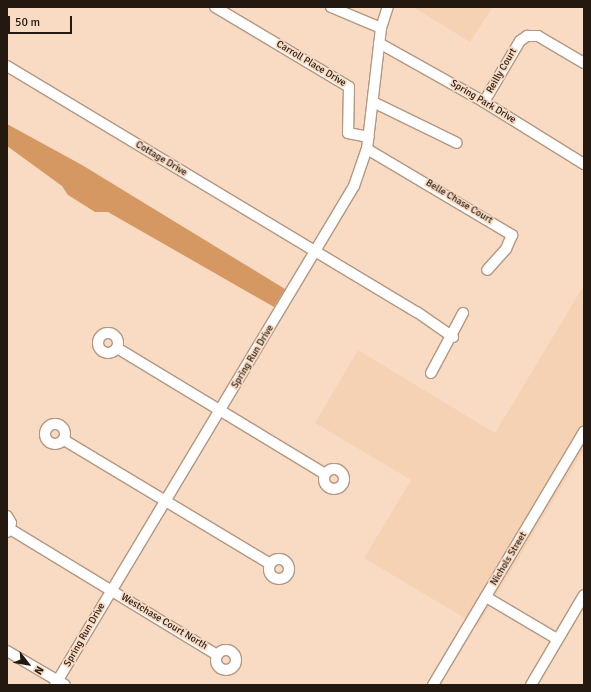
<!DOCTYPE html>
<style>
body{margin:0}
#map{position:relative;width:591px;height:692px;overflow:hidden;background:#f9dbc4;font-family:Signika,sans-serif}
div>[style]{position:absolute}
.built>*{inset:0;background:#f6d2b5}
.forest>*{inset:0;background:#d59863}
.roads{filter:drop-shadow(1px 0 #b39781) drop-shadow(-1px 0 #b39781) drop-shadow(0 1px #b39781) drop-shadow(0 -1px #b39781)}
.minor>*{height:10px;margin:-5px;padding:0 5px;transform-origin:5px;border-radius:5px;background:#fff}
.minor>.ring{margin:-5px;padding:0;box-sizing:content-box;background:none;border:10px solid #fff;border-radius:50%}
span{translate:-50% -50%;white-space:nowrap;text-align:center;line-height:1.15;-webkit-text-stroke:3.5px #f9dbc4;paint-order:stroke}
.street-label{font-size:10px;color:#231910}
.frame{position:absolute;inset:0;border:8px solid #231910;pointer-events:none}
.north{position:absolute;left:8px;top:644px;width:40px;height:40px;-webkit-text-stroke:3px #f9dbc4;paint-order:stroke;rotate:121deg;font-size:11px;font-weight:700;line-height:16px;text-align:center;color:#231910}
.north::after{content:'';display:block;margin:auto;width:14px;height:18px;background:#231910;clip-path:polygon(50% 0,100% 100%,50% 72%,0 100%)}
.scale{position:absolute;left:8px;top:16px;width:64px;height:18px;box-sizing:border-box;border:2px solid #231910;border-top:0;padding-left:5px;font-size:12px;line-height:14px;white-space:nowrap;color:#231910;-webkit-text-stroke:3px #f9dbc4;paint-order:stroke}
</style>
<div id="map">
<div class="built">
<div style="clip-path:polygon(413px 7px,493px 7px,470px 42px)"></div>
<div style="clip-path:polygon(584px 285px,584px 450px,478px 626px,364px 558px,411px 480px,315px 423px,358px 350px,495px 433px)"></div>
</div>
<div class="forest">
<div style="clip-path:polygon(7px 124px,82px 165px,285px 289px,274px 307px,108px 212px,95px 212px,68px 195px,62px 186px,7px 146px)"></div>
</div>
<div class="roads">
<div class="minor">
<div style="left:215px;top:7px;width:156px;rotate:30.8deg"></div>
<div style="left:349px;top:87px;width:46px;rotate:91.2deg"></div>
<div style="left:348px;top:133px;width:21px;rotate:11deg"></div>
<div style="left:331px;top:7px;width:54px;rotate:22.8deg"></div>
<div style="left:379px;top:43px;width:120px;rotate:29.3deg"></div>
<div style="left:484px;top:102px;width:118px;rotate:31.8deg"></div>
<div style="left:7px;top:66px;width:478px;rotate:31deg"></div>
<div style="left:417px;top:312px;width:44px;rotate:34.8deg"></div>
<div style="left:373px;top:102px;width:93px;rotate:26deg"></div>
<div style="left:484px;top:102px;width:71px;rotate:-59.5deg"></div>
<div style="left:520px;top:41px;width:9px;rotate:-36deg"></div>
<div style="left:527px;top:36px;width:11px"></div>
<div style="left:538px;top:36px;width:53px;rotate:30.4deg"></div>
<div style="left:367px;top:149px;width:169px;rotate:30.7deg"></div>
<div style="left:512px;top:235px;width:15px;rotate:113deg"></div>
<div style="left:506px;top:249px;width:28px;rotate:132deg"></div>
<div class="ring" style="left:98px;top:333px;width:10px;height:10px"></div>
<div style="left:117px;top:348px;width:243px;rotate:31.2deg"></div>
<div style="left:431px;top:373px;width:68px;rotate:-61.9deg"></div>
<div class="ring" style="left:45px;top:424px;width:10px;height:10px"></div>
<div style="left:64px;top:440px;width:240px;rotate:31deg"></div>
<div class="ring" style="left:324px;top:469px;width:10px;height:10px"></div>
<div style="left:7px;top:516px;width:8px;rotate:60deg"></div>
<div style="left:11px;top:523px;width:10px;rotate:114deg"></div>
<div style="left:10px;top:529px;width:242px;rotate:31.3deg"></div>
<div class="ring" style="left:269px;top:559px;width:10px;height:10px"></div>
<div style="left:486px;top:597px;width:82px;rotate:30.6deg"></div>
<div class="ring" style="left:216px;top:650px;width:10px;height:10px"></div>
<div style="left:7px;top:651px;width:67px;rotate:30.4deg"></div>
<div style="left:55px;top:685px;width:582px;rotate:-59.07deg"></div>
<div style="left:354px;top:186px;width:39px;rotate:-71deg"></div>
<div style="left:367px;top:149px;width:122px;rotate:-83.4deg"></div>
<div style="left:381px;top:28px;width:22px;rotate:-72deg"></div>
<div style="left:433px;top:685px;width:295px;rotate:-59.2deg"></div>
<div style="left:531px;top:685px;width:104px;rotate:-59.5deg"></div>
</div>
</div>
<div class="street-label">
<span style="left:311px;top:64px;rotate:31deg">Carroll Place Drive</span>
<span style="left:502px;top:71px;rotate:-60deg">Reilly Court</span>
<span style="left:483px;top:102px;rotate:31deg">Spring Park Drive</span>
<span style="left:161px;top:159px;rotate:31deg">Cottage Drive</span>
<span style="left:459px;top:202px;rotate:31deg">Belle Chase Court</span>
<span style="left:253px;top:357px;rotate:-59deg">Spring Run Drive</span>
<span style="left:509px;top:559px;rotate:-59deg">Nichols Street</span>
<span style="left:164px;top:622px;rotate:31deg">Westchase Court North</span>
<span style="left:85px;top:635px;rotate:-60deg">Spring Run Drive</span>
</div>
<div class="frame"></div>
<div class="north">N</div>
<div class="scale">50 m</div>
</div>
